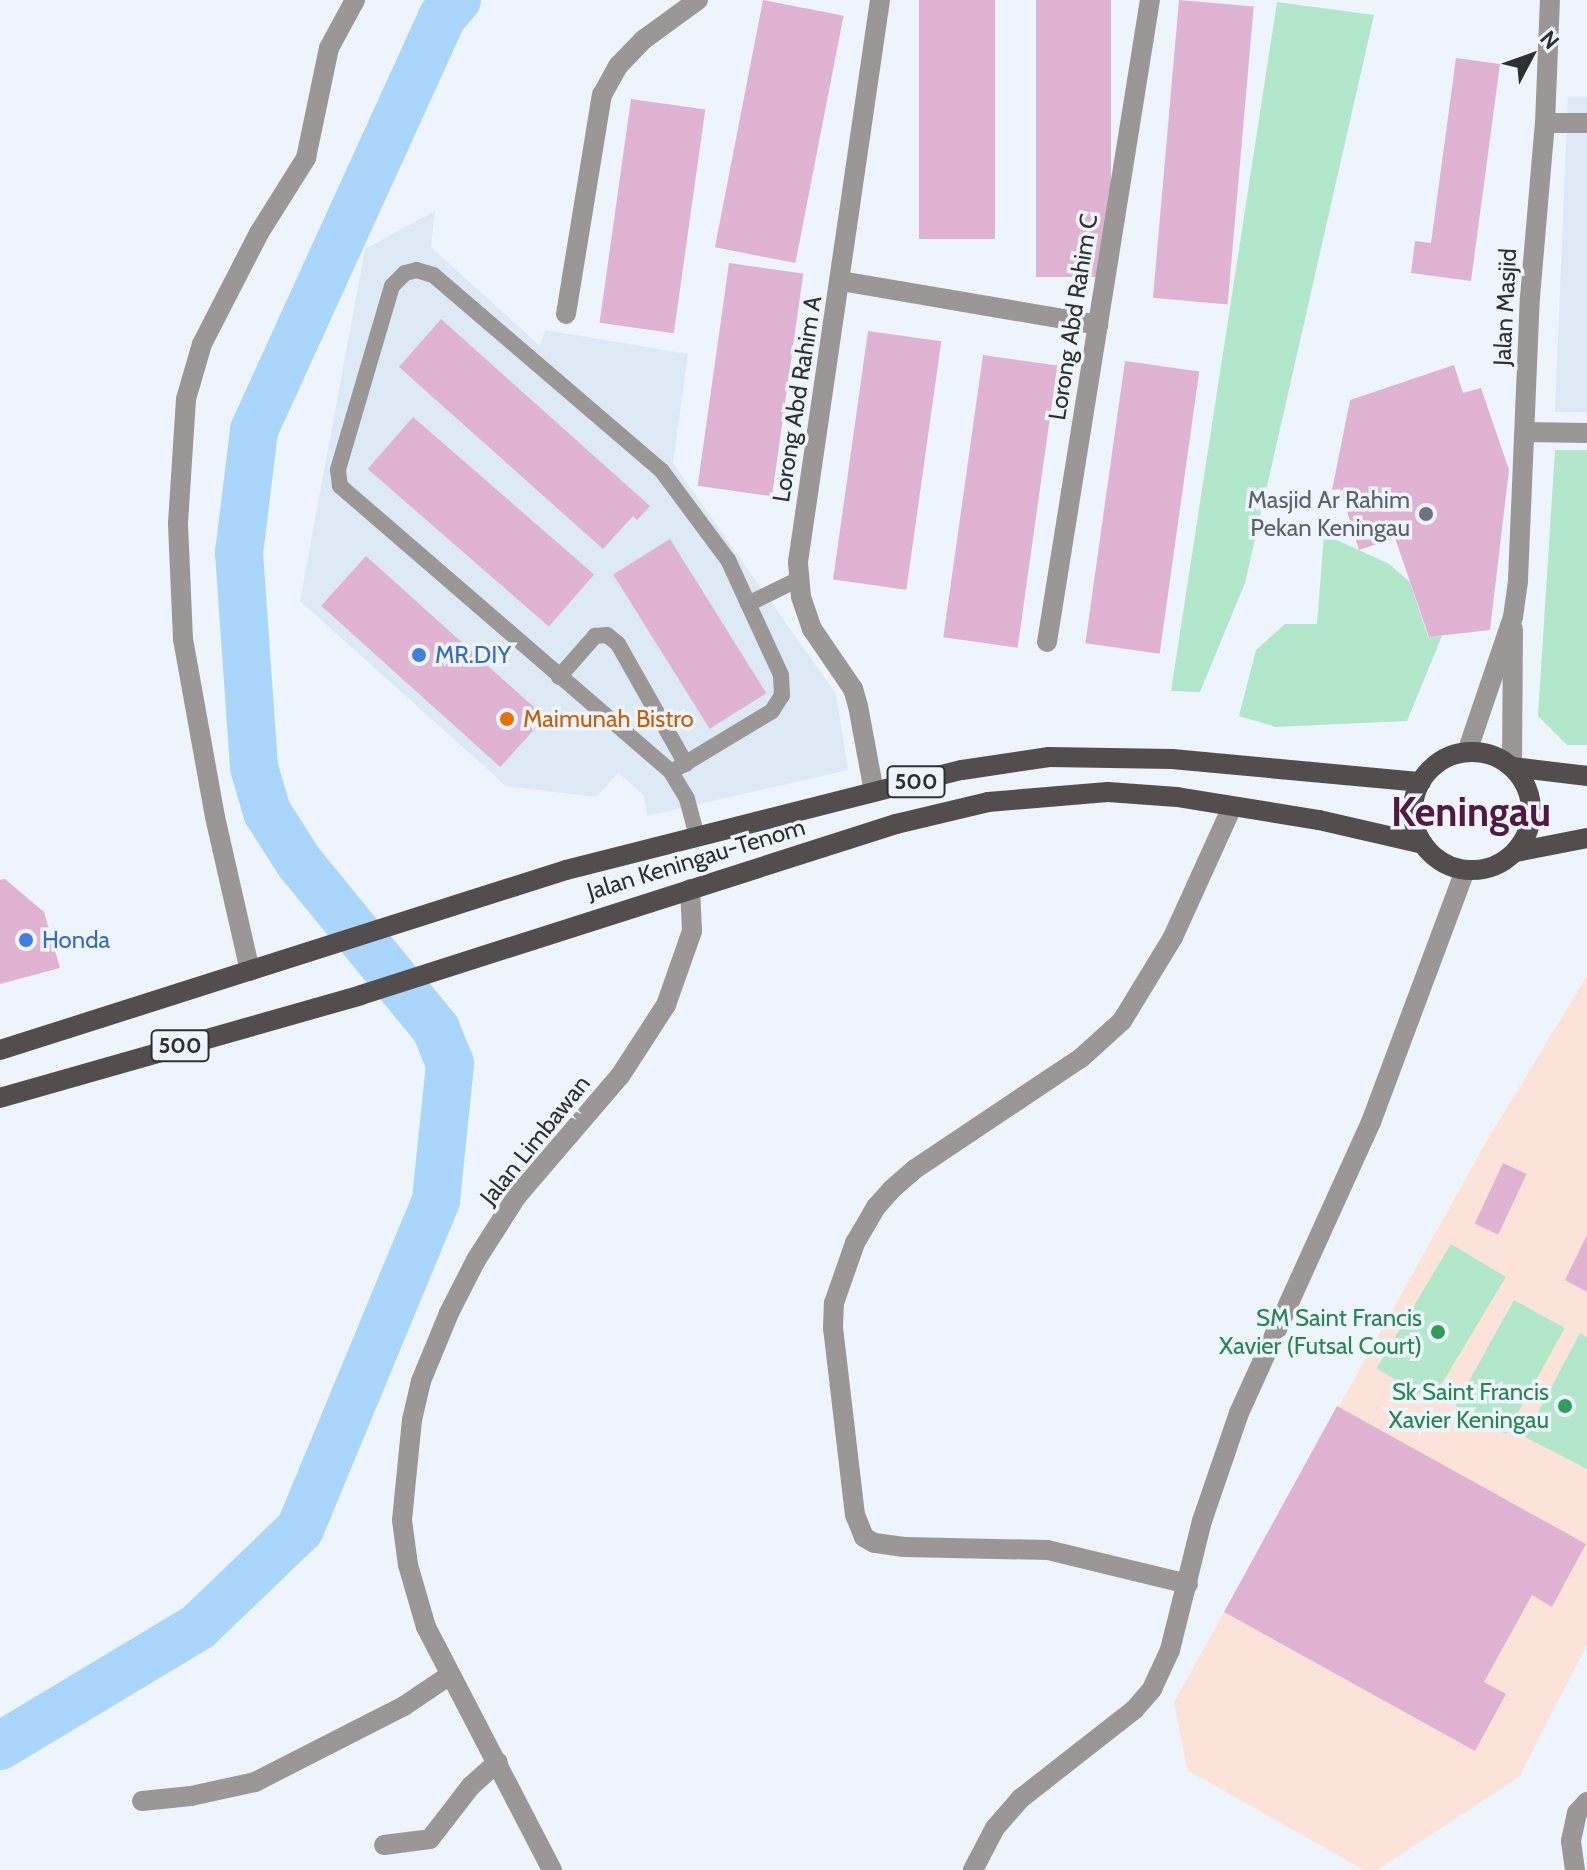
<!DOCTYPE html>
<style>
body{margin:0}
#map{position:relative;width:1587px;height:1870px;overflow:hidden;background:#eef4fb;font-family:Cabin,sans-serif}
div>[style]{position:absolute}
.built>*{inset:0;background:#dee9f6}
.education>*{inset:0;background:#fce3da}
.green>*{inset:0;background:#b3e7cc;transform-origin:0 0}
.river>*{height:48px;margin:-24px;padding:0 24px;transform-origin:24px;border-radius:24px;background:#abd6fb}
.building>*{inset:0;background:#e1b3d3;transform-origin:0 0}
.service>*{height:16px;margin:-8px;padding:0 8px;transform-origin:8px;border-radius:8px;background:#9b9797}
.minor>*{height:20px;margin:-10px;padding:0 10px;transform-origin:10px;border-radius:10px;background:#9b9797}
.tertiary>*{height:20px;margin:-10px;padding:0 10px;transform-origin:10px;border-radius:10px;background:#9b9797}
.primary>*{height:20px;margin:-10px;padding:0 10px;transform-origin:10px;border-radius:10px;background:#544d4d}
.primary>.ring{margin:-10px;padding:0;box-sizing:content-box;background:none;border:20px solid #544d4d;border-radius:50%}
.dots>*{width:22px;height:22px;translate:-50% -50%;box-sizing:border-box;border:4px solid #eef4fb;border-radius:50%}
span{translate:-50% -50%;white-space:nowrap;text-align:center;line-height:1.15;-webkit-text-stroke:7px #eef4fb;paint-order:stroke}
.shield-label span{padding:2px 6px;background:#eef4fb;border:2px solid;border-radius:6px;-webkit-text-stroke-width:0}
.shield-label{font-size:22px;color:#2d2f31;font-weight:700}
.street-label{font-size:24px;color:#2d2f31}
.worship-label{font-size:24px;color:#5b616d}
.right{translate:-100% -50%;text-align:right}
.shop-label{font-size:24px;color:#366cbe}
.left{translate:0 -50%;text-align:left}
.food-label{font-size:24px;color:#c56008}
.leisure-label{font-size:24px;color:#27864d}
.town-label{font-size:40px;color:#511942;font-weight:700}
.north{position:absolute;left:1491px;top:16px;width:80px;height:80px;-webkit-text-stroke:6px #eef4fb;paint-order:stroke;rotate:49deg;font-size:22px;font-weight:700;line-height:32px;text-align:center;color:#2d2f31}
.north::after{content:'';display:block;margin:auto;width:28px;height:36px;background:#2d2f31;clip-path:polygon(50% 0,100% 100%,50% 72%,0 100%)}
</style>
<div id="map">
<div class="built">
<div style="clip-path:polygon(1568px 97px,1587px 97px,1587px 412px,1555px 412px)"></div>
<div style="clip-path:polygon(435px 211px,431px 247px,540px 346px,545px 330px,688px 354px,673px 463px,836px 694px,848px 770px,647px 816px,644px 795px,618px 773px,596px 797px,506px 786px,300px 601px,365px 249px)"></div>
</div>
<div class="education">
<div style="clip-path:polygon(1587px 976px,1587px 1645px,1519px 1777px,1377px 1870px,1364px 1870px,1187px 1770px,1174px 1702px,1486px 1142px)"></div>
</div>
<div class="green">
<div style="clip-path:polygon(1277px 2px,1374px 15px,1245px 583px,1200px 692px,1171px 691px)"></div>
<div style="clip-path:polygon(1555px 450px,1587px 450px,1587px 745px,1567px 745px,1538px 716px)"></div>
<div style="clip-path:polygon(1324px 534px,1389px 564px,1410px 582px,1428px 637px,1442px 636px,1407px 721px,1276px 727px,1239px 716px,1256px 650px,1285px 624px,1317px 624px)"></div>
<div style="left:1451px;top:1244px;width:64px;height:145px;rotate:31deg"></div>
<div style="left:1514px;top:1300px;width:58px;height:121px;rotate:29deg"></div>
<div style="clip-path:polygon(1580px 1333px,1587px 1337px,1587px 1469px,1525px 1437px)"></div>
</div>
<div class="river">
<div style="left:0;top:1746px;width:231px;rotate:-31deg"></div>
<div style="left:198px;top:1627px;width:141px;rotate:-43.9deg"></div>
<div style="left:300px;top:1529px;width:356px;rotate:-67.5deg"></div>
<div style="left:436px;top:1200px;width:137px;rotate:-84.1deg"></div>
<div style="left:450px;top:1064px;width:38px;rotate:-112deg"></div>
<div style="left:436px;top:1029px;width:216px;rotate:-129.4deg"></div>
<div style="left:299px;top:862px;width:59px;rotate:-122.6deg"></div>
<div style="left:267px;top:812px;width:47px;rotate:-106.1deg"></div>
<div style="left:254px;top:767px;width:215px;rotate:-94deg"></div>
<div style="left:239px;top:553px;width:124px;rotate:-83deg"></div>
<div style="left:254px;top:430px;width:454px;rotate:-65.5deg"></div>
<div style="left:442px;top:17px;width:23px;rotate:-49deg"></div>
</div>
<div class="building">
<div style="left:763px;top:0;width:82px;height:252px;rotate:11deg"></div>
<div style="left:919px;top:0;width:76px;height:239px"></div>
<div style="left:1036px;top:0;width:75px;height:277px"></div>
<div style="left:1179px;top:0;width:75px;height:299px;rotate:5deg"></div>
<div style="clip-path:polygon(1456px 58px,1500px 64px,1471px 281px,1411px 273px,1415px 241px,1431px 243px)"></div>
<div style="left:631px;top:99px;width:75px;height:226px;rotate:8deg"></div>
<div style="left:729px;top:263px;width:75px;height:225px;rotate:8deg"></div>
<div style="clip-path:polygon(441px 319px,650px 506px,637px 520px,633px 516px,603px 549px,399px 367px)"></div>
<div style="left:868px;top:331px;width:74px;height:251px;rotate:8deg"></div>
<div style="left:983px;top:355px;width:75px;height:285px;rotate:8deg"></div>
<div style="left:1125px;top:361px;width:75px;height:285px;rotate:8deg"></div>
<div style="clip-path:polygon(1454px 365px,1463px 393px,1481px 388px,1509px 470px,1490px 630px,1429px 637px,1395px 538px,1359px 550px,1340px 489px,1332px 490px,1350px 400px)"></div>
<div style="left:413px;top:417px;width:240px;height:69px;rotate:41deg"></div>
<div style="left:670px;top:539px;width:182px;height:67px;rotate:58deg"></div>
<div style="left:366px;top:556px;width:241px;height:67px;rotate:42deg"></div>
<div style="clip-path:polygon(5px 879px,44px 912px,60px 968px,0 984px,0 880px)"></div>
<div style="left:1503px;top:1163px;width:26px;height:67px;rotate:25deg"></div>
<div style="clip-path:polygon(1587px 1235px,1587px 1292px,1565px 1280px)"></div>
<div style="clip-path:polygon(1337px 1406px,1586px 1544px,1552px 1607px,1532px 1595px,1484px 1682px,1506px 1694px,1475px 1751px,1224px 1612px)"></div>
</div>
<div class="service">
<div style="left:748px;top:604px;width:57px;rotate:-26.1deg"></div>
<div style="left:559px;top:677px;width:55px;rotate:-48.7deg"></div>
<div style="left:595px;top:636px;width:12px;rotate:-5deg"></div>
<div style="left:607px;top:635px;width:14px;rotate:39deg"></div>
<div style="left:618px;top:644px;width:138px;rotate:60.5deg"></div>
<div style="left:671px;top:772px;width:118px;rotate:-31.1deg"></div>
<div style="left:772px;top:711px;width:19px;rotate:-58deg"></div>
<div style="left:782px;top:695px;width:20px;rotate:-93deg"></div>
<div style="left:781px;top:675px;width:127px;rotate:-114.7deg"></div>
<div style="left:728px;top:560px;width:111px;rotate:-126.6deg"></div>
<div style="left:662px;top:471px;width:301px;rotate:-139.4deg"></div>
<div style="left:433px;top:275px;width:17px;rotate:-163deg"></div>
<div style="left:417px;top:270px;width:12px;rotate:166deg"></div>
<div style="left:405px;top:273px;width:18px;rotate:135deg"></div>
<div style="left:392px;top:286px;width:192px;rotate:106.4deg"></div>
<div style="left:338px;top:470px;width:16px;rotate:83deg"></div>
<div style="left:340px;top:486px;width:437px;rotate:40.8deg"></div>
<div style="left:671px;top:772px;width:31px;rotate:59deg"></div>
<div style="left:687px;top:799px;width:38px;rotate:75deg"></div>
</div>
<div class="minor">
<div style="left:1545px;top:123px;width:42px"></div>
<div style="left:841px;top:281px;width:261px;rotate:9.7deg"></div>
<div style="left:566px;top:314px;width:222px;rotate:-80.7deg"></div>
<div style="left:602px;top:95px;width:33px;rotate:-61deg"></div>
<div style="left:618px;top:66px;width:36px;rotate:-46deg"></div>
<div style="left:643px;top:40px;width:68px;rotate:-36deg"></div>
<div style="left:1525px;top:432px;width:62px;rotate:0.9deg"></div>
<div style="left:1047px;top:642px;width:650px;rotate:-80.89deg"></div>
<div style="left:874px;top:792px;width:87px;rotate:-100.5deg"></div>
<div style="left:858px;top:706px;width:18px;rotate:-106deg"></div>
<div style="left:853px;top:689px;width:73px;rotate:-124.3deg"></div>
<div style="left:812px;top:629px;width:34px;rotate:-109deg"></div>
<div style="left:801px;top:597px;width:35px;rotate:-95deg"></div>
<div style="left:798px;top:562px;width:568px;rotate:-81.7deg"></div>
<div style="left:250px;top:971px;width:158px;rotate:-102.8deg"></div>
<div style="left:215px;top:817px;width:181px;rotate:-100.2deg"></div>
<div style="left:183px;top:639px;width:116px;rotate:-92.5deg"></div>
<div style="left:178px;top:523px;width:124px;rotate:-86.3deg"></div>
<div style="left:186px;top:399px;width:57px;rotate:-73.8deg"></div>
<div style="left:202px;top:344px;width:125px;rotate:-62.8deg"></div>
<div style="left:259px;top:233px;width:89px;rotate:-57.9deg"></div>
<div style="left:306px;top:158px;width:112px;rotate:-78.2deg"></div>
<div style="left:329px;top:48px;width:55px;rotate:-61.6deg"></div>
<div style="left:1188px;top:1584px;width:145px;rotate:-166.4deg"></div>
<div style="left:1047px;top:1550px;width:143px;rotate:-178.8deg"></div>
<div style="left:904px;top:1547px;width:30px;rotate:-172deg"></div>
<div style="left:874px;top:1543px;width:12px;rotate:-149deg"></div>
<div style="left:864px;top:1537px;width:24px;rotate:-112deg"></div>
<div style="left:855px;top:1515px;width:188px;rotate:-96.7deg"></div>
<div style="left:833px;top:1328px;width:25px;rotate:-88deg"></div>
<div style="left:834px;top:1303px;width:64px;rotate:-70.7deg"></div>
<div style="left:855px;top:1243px;width:42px;rotate:-59.7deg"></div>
<div style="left:876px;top:1207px;width:24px;rotate:-48deg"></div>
<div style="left:892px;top:1189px;width:30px;rotate:-41deg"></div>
<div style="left:915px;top:1169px;width:200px;rotate:-33.8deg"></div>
<div style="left:1081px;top:1058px;width:55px;rotate:-42.1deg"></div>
<div style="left:1122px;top:1021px;width:98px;rotate:-58.7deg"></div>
<div style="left:1173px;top:937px;width:143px;rotate:-65.6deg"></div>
<div style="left:142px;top:1801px;width:49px;rotate:-5.8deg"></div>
<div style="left:191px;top:1796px;width:66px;rotate:-12.3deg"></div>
<div style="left:255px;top:1782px;width:167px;rotate:-27deg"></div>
<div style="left:404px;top:1706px;width:55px;rotate:-34deg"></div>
<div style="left:384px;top:1845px;width:46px;rotate:-7.4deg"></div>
<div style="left:430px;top:1839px;width:67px;rotate:-52.3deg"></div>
<div style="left:471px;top:1786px;width:36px;rotate:-42deg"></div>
<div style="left:552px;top:1870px;width:274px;rotate:-117.4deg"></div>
<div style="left:426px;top:1627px;width:65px;rotate:-106.2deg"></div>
<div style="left:408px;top:1565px;width:45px;rotate:-97.6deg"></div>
<div style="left:402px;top:1520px;width:100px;rotate:-84.3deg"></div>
<div style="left:412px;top:1420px;width:40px;rotate:-77deg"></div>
<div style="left:421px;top:1381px;width:74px;rotate:-67.6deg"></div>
<div style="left:449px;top:1313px;width:59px;rotate:-63deg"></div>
<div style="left:476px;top:1260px;width:76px;rotate:-57.4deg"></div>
<div style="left:517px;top:1196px;width:158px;rotate:-49.4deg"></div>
<div style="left:620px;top:1076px;width:85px;rotate:-57.1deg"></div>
<div style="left:666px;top:1005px;width:78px;rotate:-70.6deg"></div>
<div style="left:692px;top:931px;width:42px;rotate:-92.7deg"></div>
<div style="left:973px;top:1870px;width:47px;rotate:-62.4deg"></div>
<div style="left:995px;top:1828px;width:38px;rotate:-49deg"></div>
<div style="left:1020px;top:1799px;width:145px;rotate:-38deg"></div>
<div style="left:1134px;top:1710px;width:28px;rotate:-49deg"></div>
<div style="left:1152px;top:1689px;width:43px;rotate:-65.2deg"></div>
<div style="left:1170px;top:1650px;width:133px;rotate:-76.1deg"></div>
<div style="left:1202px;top:1521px;width:114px;rotate:-71.1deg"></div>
<div style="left:1239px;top:1413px;width:320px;rotate:-65.6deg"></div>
<div style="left:1371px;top:1122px;width:269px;rotate:-69.5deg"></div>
<div style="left:1575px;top:1870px;width:29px;rotate:-98deg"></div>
<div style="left:1571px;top:1841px;width:29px;rotate:-78deg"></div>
<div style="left:1577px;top:1813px;width:15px;rotate:-48deg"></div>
</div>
<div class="tertiary">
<div style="left:1467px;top:752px;width:143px;rotate:-71.2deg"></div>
<div style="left:1513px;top:617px;width:37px;rotate:-82deg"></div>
<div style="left:1518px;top:580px;width:283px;rotate:-87.6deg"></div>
<div style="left:1530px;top:297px;width:175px;rotate:-85.1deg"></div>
<div style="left:1545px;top:123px;width:123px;rotate:-87.7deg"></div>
<div style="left:1512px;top:767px;width:138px;rotate:-89.6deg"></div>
</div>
<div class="primary">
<div class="ring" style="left:1413px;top:752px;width:98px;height:98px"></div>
<div style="left:1512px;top:767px;width:76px;rotate:6.8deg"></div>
<div style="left:1516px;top:852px;width:72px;rotate:-11.2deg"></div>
<div style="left:0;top:1050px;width:594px;rotate:-17.64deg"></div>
<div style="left:566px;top:870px;width:408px;rotate:-14.2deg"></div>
<div style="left:962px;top:770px;width:88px;rotate:-8.5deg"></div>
<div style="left:1049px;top:757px;width:123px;rotate:0.9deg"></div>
<div style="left:1172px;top:759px;width:250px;rotate:5.3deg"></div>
<div style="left:0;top:1098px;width:375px;rotate:-15.9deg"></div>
<div style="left:361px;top:995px;width:562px;rotate:-17.73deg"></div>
<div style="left:896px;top:824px;width:95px;rotate:-13.4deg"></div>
<div style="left:988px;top:802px;width:120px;rotate:-4.8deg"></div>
<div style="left:1108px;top:792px;width:69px;rotate:4.1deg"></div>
<div style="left:1177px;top:797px;width:144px;rotate:9.2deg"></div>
<div style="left:1319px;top:820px;width:107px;rotate:13deg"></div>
</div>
<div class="dots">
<div style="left:1426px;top:514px;background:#6b7280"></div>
<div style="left:419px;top:655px;background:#3f7fe0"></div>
<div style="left:507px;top:719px;background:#e8710a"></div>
<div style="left:26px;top:940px;background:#3f7fe0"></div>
<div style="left:1438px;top:1332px;background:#2e9e5b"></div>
<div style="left:1565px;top:1406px;background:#2e9e5b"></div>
</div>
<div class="shield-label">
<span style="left:916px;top:782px">500</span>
<span style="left:180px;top:1046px">500</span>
</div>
<div class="street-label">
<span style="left:1505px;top:307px;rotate:-87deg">Jalan Masjid</span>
<span style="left:1073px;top:317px;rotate:-81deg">Lorong Abd Rahim C</span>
<span style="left:797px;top:399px;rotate:-81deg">Lorong Abd Rahim A</span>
<span style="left:696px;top:859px;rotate:-17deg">Jalan Keningau-Tenom</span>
<span style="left:535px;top:1140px;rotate:-51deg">Jalan Limbawan</span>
</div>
<div class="worship-label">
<span class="right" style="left:1410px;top:514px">Masjid Ar Rahim<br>Pekan Keningau</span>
</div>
<div class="shop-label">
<span class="left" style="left:435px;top:655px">MR.DIY</span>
<span class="left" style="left:42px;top:940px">Honda</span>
</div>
<div class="food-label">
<span class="left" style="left:523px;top:719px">Maimunah Bistro</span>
</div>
<div class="leisure-label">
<span class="right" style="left:1422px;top:1332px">SM Saint Francis<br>Xavier (Futsal Court)</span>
<span class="right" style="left:1549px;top:1406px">Sk Saint Francis<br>Xavier Keningau</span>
</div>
<div class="town-label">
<span style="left:1471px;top:812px">Keningau</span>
</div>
<div class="north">N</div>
</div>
